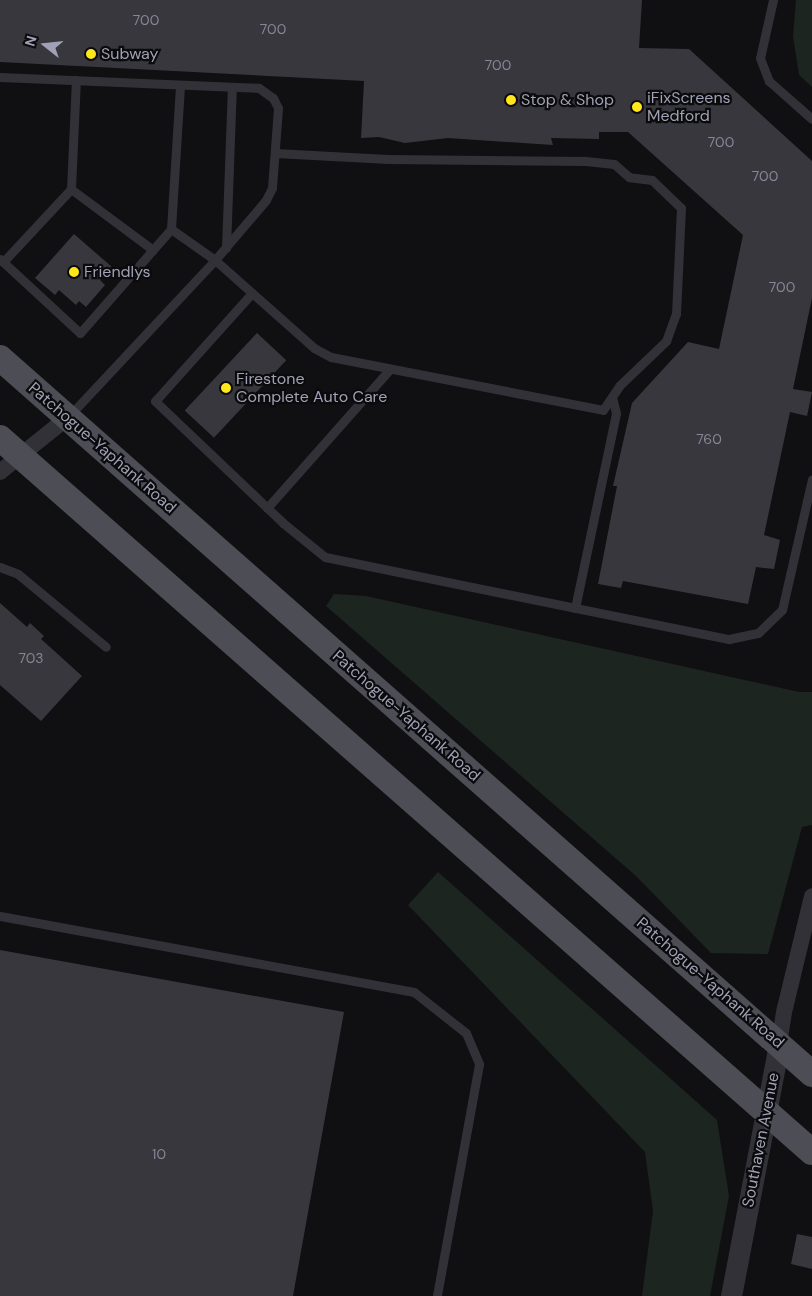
<!DOCTYPE html>
<style>
body{margin:0}
#map{position:relative;width:812px;height:1296px;overflow:hidden;background:#101012;font-family:"DM Sans",sans-serif}
div>[style]{position:absolute}
.green>*{inset:0;background:#1c251f}
.building>*{inset:0;background:#38373d;transform-origin:0 0}
.service>*{height:9px;margin:-4.5px;padding:0 4.5px;transform-origin:4.5px;border-radius:4.5px;background:#313137}
.minor>*{height:16px;margin:-8px;padding:0 8px;transform-origin:8px;border-radius:8px;background:#313137}
.tertiary>*{height:21px;margin:-10.5px;padding:0 10.5px;transform-origin:10.5px;border-radius:10.5px;background:#313137}
.primary>*{height:26px;margin:-13px;padding:0 13px;transform-origin:13px;border-radius:13px;background:#4d4d56}
.dots>*{width:14px;height:14px;translate:-50% -50%;box-sizing:border-box;border:2px solid #0b0b0d;border-radius:50%}
span{translate:-50% -50%;white-space:nowrap;text-align:center;line-height:1.15;-webkit-text-stroke:4.5px #0b0b0d;paint-order:stroke}
.number-label{font-size:14px;color:#868696}
.number-label span{-webkit-text-stroke-width:0}
.poi-label{font-size:16px;color:#a0a1b4}
.left{translate:0 -50%;text-align:left}
.street-label{font-size:16px;color:#a0a1b4}
.north{position:absolute;left:20px;top:20px;width:50px;height:50px;-webkit-text-stroke:4px #0b0b0d;paint-order:stroke;rotate:286deg;font-size:14px;font-weight:700;line-height:20px;text-align:center;color:#a0a1b4}
.north::after{content:'';display:block;margin:auto;width:18px;height:22px;background:#a0a1b4;clip-path:polygon(50% 0,100% 100%,50% 72%,0 100%)}
</style>
<div id="map">
<div class="green">
<div style="clip-path:polygon(796px 0,812px 0,812px 87px,799px 75px,793px 36px)"></div>
<div style="clip-path:polygon(334px 594px,366px 596px,799px 692px,812px 692px,812px 825px,802px 827px,768px 954px,711px 953px,636px 876px,326px 606px)"></div>
<div style="clip-path:polygon(438px 872px,717px 1120px,729px 1196px,710px 1296px,642px 1296px,653px 1211px,645px 1152px,408px 905px)"></div>
</div>
<div class="building">
<div style="clip-path:polygon(0 0,642px 0,639px 48px,689px 49px,812px 161px,812px 298px,793px 389px,812px 392px,807px 416px,790px 412px,764px 535px,780px 540px,774px 569px,756px 567px,748px 604px,623px 581px,621px 588px,598px 584px,617px 486px,613px 486px,632px 403px,688px 342px,719px 349px,743px 235px,628px 132px,599px 132px,599px 139px,551px 138px,553px 145px,448px 138px,405px 143px,379px 137px,361px 138px,364px 81px,0 62px)"></div>
<div style="clip-path:polygon(74px 234px,112px 267px,100px 280px,105px 285px,86px 307px,79px 301px,76px 305px,59px 290px,55px 295px,35px 278px)"></div>
<div style="left:257px;top:333px;width:40px;height:106px;rotate:43deg"></div>
<div style="clip-path:polygon(0 603px,27px 627px,30px 623px,44px 636px,41px 639px,82px 676px,41px 721px,0 685px)"></div>
<div style="clip-path:polygon(0 950px,344px 1012px,293px 1296px,0 1296px)"></div>
<div style="clip-path:polygon(797px 1234px,812px 1237px,812px 1269px,791px 1264px)"></div>
</div>
<div class="service">
<div style="left:773px;top:0;width:59px;rotate:102.6deg"></div>
<div style="left:760px;top:58px;width:25px;rotate:69deg"></div>
<div style="left:769px;top:81px;width:57px;rotate:41.5deg"></div>
<div style="left:0;top:77px;width:259px;rotate:2.4deg"></div>
<div style="left:259px;top:88px;width:17px;rotate:36deg"></div>
<div style="left:273px;top:98px;width:11px;rotate:63deg"></div>
<div style="left:278px;top:108px;width:80px;rotate:94.3deg"></div>
<div style="left:272px;top:188px;width:13px;rotate:117deg"></div>
<div style="left:266px;top:200px;width:79px;rotate:130.4deg"></div>
<div style="left:215px;top:260px;width:214px;rotate:133.1deg"></div>
<div style="left:71px;top:189px;width:109px;rotate:-87.4deg"></div>
<div style="left:171px;top:229px;width:144px;rotate:-86.4deg"></div>
<div style="left:226px;top:248px;width:161px;rotate:-87.9deg"></div>
<div style="left:0;top:259px;width:109px;rotate:42.8deg"></div>
<div style="left:80px;top:333px;width:138px;rotate:-48.8deg"></div>
<div style="left:171px;top:229px;width:54px;rotate:35.2deg"></div>
<div style="left:215px;top:260px;width:132px;rotate:41.6deg"></div>
<div style="left:314px;top:348px;width:19px;rotate:28deg"></div>
<div style="left:331px;top:357px;width:277px;rotate:11deg"></div>
<div style="left:603px;top:410px;width:30px;rotate:-56deg"></div>
<div style="left:620px;top:385px;width:64px;rotate:-43.7deg"></div>
<div style="left:666px;top:341px;width:29px;rotate:-70deg"></div>
<div style="left:676px;top:314px;width:106px;rotate:-87.3deg"></div>
<div style="left:681px;top:208px;width:40px;rotate:-136deg"></div>
<div style="left:652px;top:180px;width:23px;rotate:-173deg"></div>
<div style="left:629px;top:177px;width:20px;rotate:-139deg"></div>
<div style="left:614px;top:164px;width:31px;rotate:-174deg"></div>
<div style="left:583px;top:161px;width:195px;rotate:-179.4deg"></div>
<div style="left:388px;top:159px;width:113px;rotate:-177deg"></div>
<div style="left:3px;top:262px;width:100px;rotate:-47deg"></div>
<div style="left:71px;top:189px;width:102px;rotate:36.6deg"></div>
<div style="left:252px;top:293px;width:145px;rotate:131.9deg"></div>
<div style="left:155px;top:401px;width:177px;rotate:43.6deg"></div>
<div style="left:283px;top:523px;width:54px;rotate:39deg"></div>
<div style="left:325px;top:557px;width:412px;rotate:11.5deg"></div>
<div style="left:729px;top:639px;width:30px;rotate:-12deg"></div>
<div style="left:758px;top:633px;width:33px;rotate:-44deg"></div>
<div style="left:782px;top:610px;width:134px;rotate:-77.1deg"></div>
<div style="left:267px;top:508px;width:186px;rotate:-48.5deg"></div>
<div style="left:0;top:567px;width:19px;rotate:21deg"></div>
<div style="left:18px;top:574px;width:114px;rotate:39.7deg"></div>
<div style="left:575px;top:608px;width:199px;rotate:-78.1deg"></div>
<div style="left:616px;top:413px;width:16px;rotate:-104deg"></div>
<div style="left:0;top:916px;width:421px;rotate:10.4deg"></div>
<div style="left:414px;top:992px;width:66px;rotate:38.3deg"></div>
<div style="left:466px;top:1033px;width:34px;rotate:67deg"></div>
<div style="left:479px;top:1064px;width:236px;rotate:100.3deg"></div>
</div>
<div class="minor">
<div style="left:0;top:472px;width:86px;rotate:-38.9deg"></div>
<div style="left:779px;top:1044px;width:36px;rotate:-81deg"></div>
<div style="left:785px;top:1008px;width:115px;rotate:-76.4deg"></div>
</div>
<div class="tertiary">
<div style="left:731px;top:1296px;width:257px;rotate:-79.2deg"></div>
</div>
<div class="primary">
<div style="left:0;top:358px;width:1083px;rotate:41.4deg"></div>
<div style="left:0;top:438px;width:1081px;rotate:41.33deg"></div>
</div>
<div class="dots">
<div style="left:91px;top:54px;background:#ffe71b"></div>
<div style="left:511px;top:100px;background:#ffe71b"></div>
<div style="left:637px;top:107px;background:#ffe71b"></div>
<div style="left:74px;top:272px;background:#ffe71b"></div>
<div style="left:226px;top:388px;background:#ffe71b"></div>
</div>
<div class="number-label">
<span style="left:146px;top:20px">700</span>
<span style="left:273px;top:29px">700</span>
<span style="left:498px;top:65px">700</span>
<span style="left:721px;top:142px">700</span>
<span style="left:765px;top:176px">700</span>
<span style="left:782px;top:287px">700</span>
<span style="left:709px;top:439px">760</span>
<span style="left:31px;top:658px">703</span>
<span style="left:159px;top:1154px">10</span>
</div>
<div class="poi-label">
<span class="left" style="left:101px;top:54px">Subway</span>
<span class="left" style="left:647px;top:107px">iFixScreens<br>Medford</span>
<span class="left" style="left:521px;top:100px">Stop &amp; Shop</span>
<span class="left" style="left:84px;top:272px">Friendlys</span>
<span class="left" style="left:236px;top:388px">Firestone<br>Complete Auto Care</span>
</div>
<div class="street-label">
<span style="left:102px;top:448px;rotate:41deg">Patchogue-Yaphank Road</span>
<span style="left:406px;top:716px;rotate:41deg">Patchogue-Yaphank Road</span>
<span style="left:710px;top:983px;rotate:41deg">Patchogue-Yaphank Road</span>
<span style="left:761px;top:1140px;rotate:-79deg">Southaven Avenue</span>
</div>
<div class="north">N</div>
</div>
